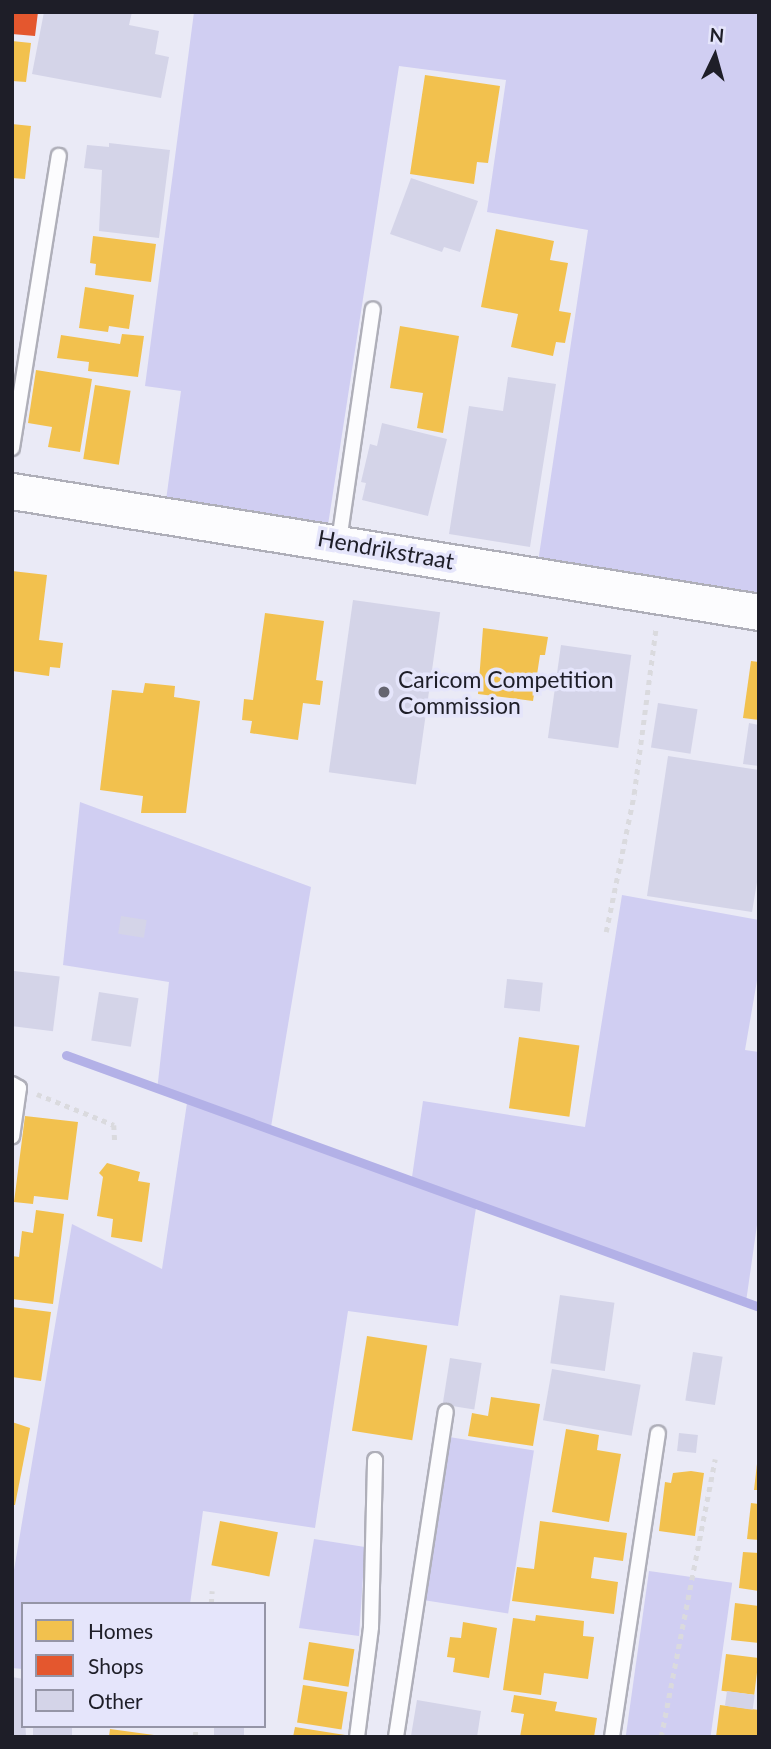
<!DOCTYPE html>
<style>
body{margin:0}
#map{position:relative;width:771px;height:1749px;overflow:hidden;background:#eaeaf6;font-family:Lato,sans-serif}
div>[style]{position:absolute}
.green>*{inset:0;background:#d0cef2;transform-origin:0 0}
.homes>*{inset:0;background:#f2c14e;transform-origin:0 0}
.shops>*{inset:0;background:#e4572e}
.stream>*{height:9px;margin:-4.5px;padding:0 4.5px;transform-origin:4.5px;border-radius:4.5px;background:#b3b1e7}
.building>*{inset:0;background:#d4d4e8;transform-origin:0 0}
.path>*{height:4.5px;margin-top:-2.25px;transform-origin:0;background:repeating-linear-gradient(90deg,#dadade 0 5px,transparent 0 10px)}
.roads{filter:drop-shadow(2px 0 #afafb9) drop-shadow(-2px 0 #afafb9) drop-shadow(0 2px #afafb9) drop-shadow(0 -2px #afafb9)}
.service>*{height:14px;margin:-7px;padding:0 7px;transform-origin:7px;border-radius:7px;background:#fcfcfe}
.tertiary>*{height:35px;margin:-17.5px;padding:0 17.5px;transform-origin:17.5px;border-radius:17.5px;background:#fcfcfe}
.dots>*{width:19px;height:19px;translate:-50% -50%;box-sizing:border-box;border:4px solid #e5e5fb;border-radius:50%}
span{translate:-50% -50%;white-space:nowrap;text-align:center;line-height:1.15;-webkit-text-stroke:7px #e5e5fb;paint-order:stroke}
.street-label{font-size:23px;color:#1e1e28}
.poi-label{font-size:23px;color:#1e1e28}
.left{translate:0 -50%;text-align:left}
.frame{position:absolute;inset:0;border:14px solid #1e1e28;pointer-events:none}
.legend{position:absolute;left:21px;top:1602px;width:245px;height:126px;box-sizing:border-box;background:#e5e5fb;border:2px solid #9595a7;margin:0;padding:9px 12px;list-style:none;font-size:21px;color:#1e1e28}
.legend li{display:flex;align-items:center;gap:14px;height:35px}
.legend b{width:35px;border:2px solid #9595a7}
.north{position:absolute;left:680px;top:21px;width:70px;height:70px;-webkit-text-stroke:5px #e5e5fb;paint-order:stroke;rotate:5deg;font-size:19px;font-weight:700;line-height:28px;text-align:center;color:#1e1e28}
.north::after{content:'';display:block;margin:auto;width:24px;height:32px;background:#1e1e28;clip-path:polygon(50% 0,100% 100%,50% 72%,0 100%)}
</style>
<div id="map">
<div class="green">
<div style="clip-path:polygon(194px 12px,759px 12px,759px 600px,538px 562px,588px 230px,487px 212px,506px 80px,399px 66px,328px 525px,166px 500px,181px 391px,145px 386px)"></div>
<div style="clip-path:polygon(80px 802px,311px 887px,270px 1133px,411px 1184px,423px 1101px,585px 1127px,622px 895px,759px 920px,759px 969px,745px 1050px,759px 1052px,759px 1211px,746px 1302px,476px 1208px,458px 1326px,348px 1311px,315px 1528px,203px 1511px,190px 1604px,23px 1604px,23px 1669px,12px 1668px,12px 1582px,72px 1224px,162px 1269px,187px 1103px,157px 1091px,169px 982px,63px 965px)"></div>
<div style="left:449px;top:1437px;width:86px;height:165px;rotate:9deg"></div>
<div style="clip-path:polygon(314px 1539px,365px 1547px,359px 1636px,299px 1628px)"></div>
<div style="left:649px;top:1571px;width:84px;height:168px;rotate:8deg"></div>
</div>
<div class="homes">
<div style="clip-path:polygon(12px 41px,31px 43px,26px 82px,12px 81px)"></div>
<div style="clip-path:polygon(425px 75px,500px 86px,488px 163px,477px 162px,474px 184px,410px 174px)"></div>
<div style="clip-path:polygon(12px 124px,31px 126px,25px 179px,12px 178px)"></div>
<div style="clip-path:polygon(496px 229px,554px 241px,550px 260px,568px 263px,559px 311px,571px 313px,565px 343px,556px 342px,553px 356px,511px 347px,518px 314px,481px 307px)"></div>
<div style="clip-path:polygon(93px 236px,156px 244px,151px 282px,95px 275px,96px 264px,90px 263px)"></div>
<div style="clip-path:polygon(85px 287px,134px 295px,129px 329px,109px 326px,108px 332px,79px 328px)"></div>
<div style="clip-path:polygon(400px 326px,459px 336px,443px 433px,417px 428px,423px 393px,390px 388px)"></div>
<div style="clip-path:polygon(122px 334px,144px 336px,138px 377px,88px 371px,89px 362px,57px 358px,61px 335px,120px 344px)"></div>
<div style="clip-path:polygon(36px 370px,92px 379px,80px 452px,48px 447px,52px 427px,28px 423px)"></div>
<div style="left:95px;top:385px;width:36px;height:75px;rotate:9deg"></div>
<div style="clip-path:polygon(12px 571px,47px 575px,39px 640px,63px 643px,60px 668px,50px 667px,49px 676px,12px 671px)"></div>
<div style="clip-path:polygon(265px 613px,324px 621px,316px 680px,323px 681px,320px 705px,303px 703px,298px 740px,250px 733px,252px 721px,242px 720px,244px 699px,253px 700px)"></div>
<div style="clip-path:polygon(483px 628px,548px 637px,545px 655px,540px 655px,533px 701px,478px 694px)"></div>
<div style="clip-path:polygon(751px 661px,759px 662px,759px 720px,743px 718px)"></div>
<div style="clip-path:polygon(145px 683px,175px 686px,174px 697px,200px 701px,186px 813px,141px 813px,143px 796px,100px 790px,112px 690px,143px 693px)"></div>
<div style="left:519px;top:1037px;width:61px;height:72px;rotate:8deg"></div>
<div style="clip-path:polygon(25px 1116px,78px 1122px,68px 1200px,34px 1196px,33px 1204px,14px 1202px)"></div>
<div style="clip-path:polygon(107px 1163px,140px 1172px,138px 1181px,150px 1183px,142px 1242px,111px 1237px,113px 1219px,97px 1216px,103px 1177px,99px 1173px)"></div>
<div style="clip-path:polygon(36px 1210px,64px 1214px,53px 1304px,12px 1299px,12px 1256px,19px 1257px,22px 1231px,33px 1233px)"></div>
<div style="clip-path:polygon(12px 1307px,51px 1312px,41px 1381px,12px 1377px)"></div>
<div style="left:367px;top:1336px;width:61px;height:96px;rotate:9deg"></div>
<div style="clip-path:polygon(491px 1397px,540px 1404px,533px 1446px,468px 1436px,472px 1413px,488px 1416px)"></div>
<div style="clip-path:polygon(12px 1422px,30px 1428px,15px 1505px,12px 1505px)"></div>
<div style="clip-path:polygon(566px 1429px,599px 1435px,597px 1450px,621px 1454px,609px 1522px,552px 1512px)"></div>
<div style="clip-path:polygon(757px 1464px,759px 1464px,759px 1490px,754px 1490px)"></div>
<div style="clip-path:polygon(691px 1471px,704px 1473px,695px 1536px,659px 1531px,665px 1482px,671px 1483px,673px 1473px)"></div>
<div style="clip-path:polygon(751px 1503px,759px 1504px,759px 1540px,747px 1539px)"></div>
<div style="left:220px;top:1521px;width:59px;height:45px;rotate:11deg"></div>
<div style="clip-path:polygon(540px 1521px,627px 1533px,623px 1561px,594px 1557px,591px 1578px,618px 1582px,614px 1614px,512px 1601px,517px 1567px,534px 1569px)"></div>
<div style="clip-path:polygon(743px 1552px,759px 1553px,759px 1591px,739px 1588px)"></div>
<div style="clip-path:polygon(735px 1603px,759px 1606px,759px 1643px,731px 1640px)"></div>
<div style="clip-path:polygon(536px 1615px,584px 1621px,583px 1636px,594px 1637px,588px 1679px,544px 1673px,541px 1695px,503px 1690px,513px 1618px,535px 1621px)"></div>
<div style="clip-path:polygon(463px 1622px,497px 1628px,489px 1678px,453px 1672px,455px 1658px,447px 1657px,450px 1637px,461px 1638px)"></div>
<div style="left:309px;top:1642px;width:46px;height:38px;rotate:9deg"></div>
<div style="left:726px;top:1654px;width:33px;height:37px;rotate:7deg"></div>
<div style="left:303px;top:1685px;width:45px;height:38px;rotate:9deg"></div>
<div style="clip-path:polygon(514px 1695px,557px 1702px,555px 1711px,597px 1718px,594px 1737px,520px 1737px,524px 1714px,511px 1712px)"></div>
<div style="clip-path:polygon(720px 1705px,759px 1710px,759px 1737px,716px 1737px)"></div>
<div style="clip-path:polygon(295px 1727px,345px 1735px,345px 1737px,293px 1737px)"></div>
<div style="clip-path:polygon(110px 1729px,154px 1735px,154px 1737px,109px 1737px)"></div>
</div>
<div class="shops">
<div style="clip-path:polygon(12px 12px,38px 12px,35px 36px,12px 34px)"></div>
</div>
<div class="stream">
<div style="left:66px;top:1055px;width:737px;rotate:19.98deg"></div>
</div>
<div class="building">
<div style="clip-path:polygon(44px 12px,132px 12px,129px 25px,159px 31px,155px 54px,169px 57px,161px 98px,32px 74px)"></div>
<div style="clip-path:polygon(109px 143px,170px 150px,159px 238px,99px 231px,102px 170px,84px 168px,87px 145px,109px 147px)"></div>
<div style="clip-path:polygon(411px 178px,478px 201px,460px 252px,444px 247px,442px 252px,390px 234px)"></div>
<div style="clip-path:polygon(508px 377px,556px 384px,530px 547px,449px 534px,469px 406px,503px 411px)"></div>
<div style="clip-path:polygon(382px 423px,447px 439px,428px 516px,362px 500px,366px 483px,361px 482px,370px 444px,377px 446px)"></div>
<div style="left:353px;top:600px;width:88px;height:174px;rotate:8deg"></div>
<div style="left:561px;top:645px;width:71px;height:94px;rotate:8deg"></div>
<div style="left:658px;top:703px;width:40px;height:45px;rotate:9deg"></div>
<div style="clip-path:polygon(749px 723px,759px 725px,759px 766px,743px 764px)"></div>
<div style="clip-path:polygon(668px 756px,759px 770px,759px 870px,752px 912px,647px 896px)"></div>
<div style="left:121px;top:916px;width:26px;height:18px;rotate:9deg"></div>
<div style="left:14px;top:971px;width:46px;height:55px;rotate:7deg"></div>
<div style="left:507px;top:979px;width:36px;height:29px;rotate:6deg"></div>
<div style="left:99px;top:992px;width:40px;height:49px;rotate:9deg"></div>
<div style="left:560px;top:1295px;width:55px;height:69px;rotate:8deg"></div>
<div style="left:693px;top:1352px;width:30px;height:49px;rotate:9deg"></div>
<div style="left:450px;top:1358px;width:32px;height:47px;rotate:9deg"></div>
<div style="left:552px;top:1369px;width:90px;height:52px;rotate:10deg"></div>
<div style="left:679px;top:1433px;width:19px;height:18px;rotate:6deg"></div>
<div style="clip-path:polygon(12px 1677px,23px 1679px,26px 1737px,12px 1737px)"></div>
<div style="left:727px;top:1691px;width:28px;height:15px;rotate:8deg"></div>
<div style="clip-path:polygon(417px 1700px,481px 1711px,477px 1737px,411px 1736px)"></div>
<div style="left:33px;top:1726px;width:39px;height:11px"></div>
<div style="left:214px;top:1726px;width:30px;height:11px"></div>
</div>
<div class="path">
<div style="left:606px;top:932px;width:141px;rotate:-78.5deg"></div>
<div style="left:634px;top:794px;width:167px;rotate:-82.5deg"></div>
<div style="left:37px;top:1094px;width:83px;rotate:21.9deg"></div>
<div style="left:114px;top:1125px;width:18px;rotate:87deg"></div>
<div style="left:211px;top:1604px;width:13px;rotate:-86deg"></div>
<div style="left:195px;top:1737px;width:11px;rotate:-85deg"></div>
<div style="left:661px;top:1737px;width:283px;rotate:-79deg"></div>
</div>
<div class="roads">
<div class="service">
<div style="left:12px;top:448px;width:296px;rotate:-80.9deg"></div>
<div style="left:339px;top:541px;width:234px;rotate:-81.7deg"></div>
<div style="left:12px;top:1084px;width:8px;rotate:30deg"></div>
<div style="left:19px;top:1088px;width:49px;rotate:98.1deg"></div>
<div style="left:357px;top:1737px;width:111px;rotate:-82.7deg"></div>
<div style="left:371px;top:1627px;width:167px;rotate:-88.6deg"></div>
<div style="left:396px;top:1737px;width:329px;rotate:-81.3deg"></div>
<div style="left:612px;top:1737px;width:307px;rotate:-81.4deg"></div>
</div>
<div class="tertiary">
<div style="left:12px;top:491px;width:757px;rotate:9.2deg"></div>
</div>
</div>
<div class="dots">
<div style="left:384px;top:692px;background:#656570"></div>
</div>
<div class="street-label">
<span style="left:386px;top:549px;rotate:10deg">Hendrikstraat</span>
</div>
<div class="poi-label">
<span class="left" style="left:398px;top:692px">Caricom Competition<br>Commission</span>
</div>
<div class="frame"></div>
<ul class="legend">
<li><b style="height:19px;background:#f2c14e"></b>Homes</li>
<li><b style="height:19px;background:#e4572e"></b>Shops</li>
<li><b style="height:19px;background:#d4d4e8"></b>Other</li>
</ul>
<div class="north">N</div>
</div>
